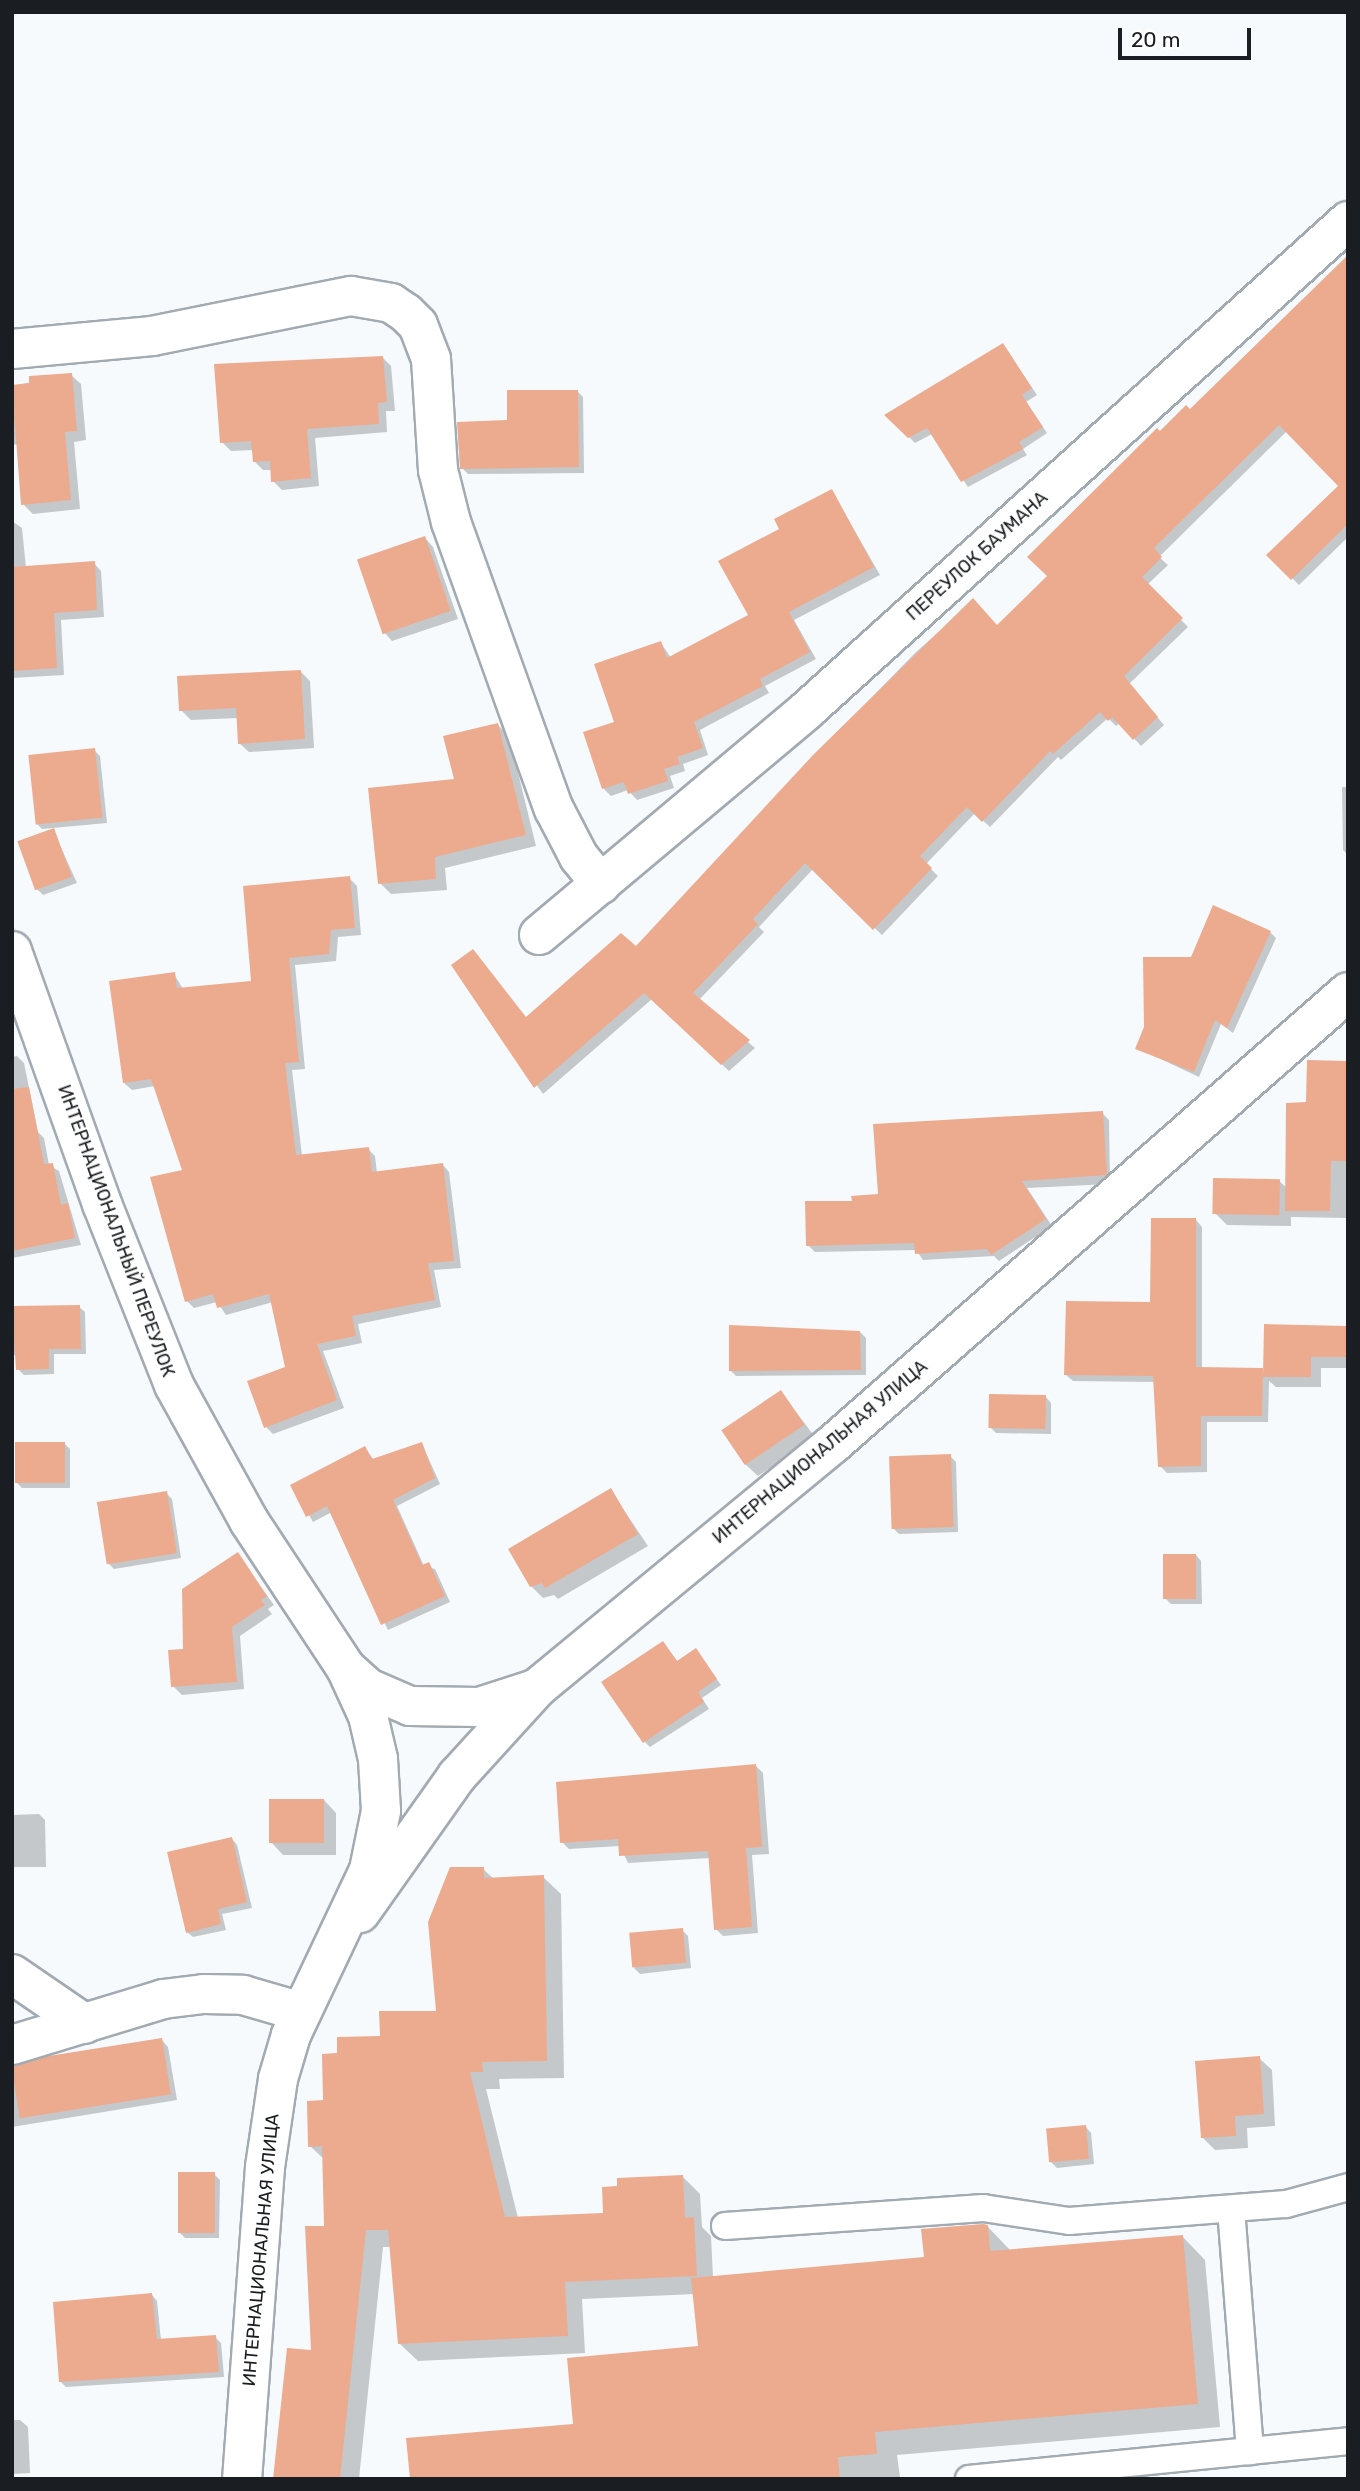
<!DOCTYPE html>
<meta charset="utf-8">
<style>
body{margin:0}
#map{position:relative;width:1360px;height:2491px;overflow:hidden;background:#f6fafd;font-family:Rubik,sans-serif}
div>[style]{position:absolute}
.shadow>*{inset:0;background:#0003}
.building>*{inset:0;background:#ecab8e;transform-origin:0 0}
.roads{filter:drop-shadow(2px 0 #a2aab2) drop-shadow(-2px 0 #a2aab2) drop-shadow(0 2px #a2aab2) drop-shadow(0 -2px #a2aab2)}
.service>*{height:26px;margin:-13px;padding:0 13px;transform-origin:13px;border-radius:13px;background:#fff}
.minor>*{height:38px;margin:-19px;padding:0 19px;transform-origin:19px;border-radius:19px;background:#fff}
.tertiary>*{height:38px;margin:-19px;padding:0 19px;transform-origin:19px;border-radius:19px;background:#fff}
span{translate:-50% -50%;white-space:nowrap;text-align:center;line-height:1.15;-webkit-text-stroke:6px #fff;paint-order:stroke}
.street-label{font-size:18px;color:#1a1d21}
.frame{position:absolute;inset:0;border:14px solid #1a1d21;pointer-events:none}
.scale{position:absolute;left:1118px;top:28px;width:133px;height:32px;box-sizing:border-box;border:4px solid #1a1d21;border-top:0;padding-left:9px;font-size:21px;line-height:24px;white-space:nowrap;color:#1a1d21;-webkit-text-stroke:5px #fff;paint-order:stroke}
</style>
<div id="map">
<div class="shadow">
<div style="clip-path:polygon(1348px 259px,1348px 537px,1299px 585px,1269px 555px,1340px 486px,1287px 431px,1159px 557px,1168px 565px,1147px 585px,1188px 627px,1129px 684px,1164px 725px,1141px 746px,1120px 723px,1116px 726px,1108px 718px,1061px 760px,1058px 757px,990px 827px,975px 813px,926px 864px,938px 876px,882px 935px,813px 869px,759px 927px,764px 932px,699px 1000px,755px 1048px,729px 1071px,652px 999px,543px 1094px,453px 966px,527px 1019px,636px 948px,792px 779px,915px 653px,973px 601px,998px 628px,1049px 576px,1160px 433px,1190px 411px)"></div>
<div style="clip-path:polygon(1003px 345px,1037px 395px,1026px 402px,1047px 433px,1023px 449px,1027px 455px,968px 487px,932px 434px,915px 443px,887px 415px)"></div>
<div style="clip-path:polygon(382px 357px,391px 366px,395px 411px,386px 411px,387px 432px,315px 438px,319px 486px,282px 490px,273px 481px,272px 470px,263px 470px,254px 461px,253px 450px,231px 451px,222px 442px,216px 365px)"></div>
<div style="clip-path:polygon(71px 375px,81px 384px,86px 440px,74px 442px,80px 509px,33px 514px,23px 504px,18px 444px,12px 445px,12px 386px)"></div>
<div style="clip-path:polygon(577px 391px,583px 397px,584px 473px,468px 474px,462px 468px,509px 422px)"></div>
<div style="clip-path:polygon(832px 491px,880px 575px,794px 620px,816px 659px,765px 686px,769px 693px,700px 730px,708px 755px,683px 764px,685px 771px,670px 776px,674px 788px,637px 800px,628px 790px,611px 796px,604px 789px,586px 733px,616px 723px,661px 643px,671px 658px,750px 616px,782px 530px)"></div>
<div style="clip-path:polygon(12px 521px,22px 528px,26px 568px,94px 563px,101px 571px,104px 617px,61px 620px,64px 675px,12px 678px)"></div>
<div style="clip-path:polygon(425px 538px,433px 547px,458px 619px,392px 641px,384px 632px)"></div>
<div style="clip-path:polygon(300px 671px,310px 681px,314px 748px,249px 752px,239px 743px,238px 718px,191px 720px,181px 710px)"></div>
<div style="clip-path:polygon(498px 725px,509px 736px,536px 846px,445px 868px,447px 890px,391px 894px,380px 883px)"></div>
<div style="clip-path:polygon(94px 750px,100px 756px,107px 823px,42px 829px,36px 823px)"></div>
<div style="clip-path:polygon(1342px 787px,1348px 787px,1348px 855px,1343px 850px)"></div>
<div style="clip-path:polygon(53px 830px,77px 883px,43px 895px,37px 889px)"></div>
<div style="clip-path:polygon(349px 878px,357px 886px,361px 935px,338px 937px,336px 961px,295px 965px,305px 1069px,292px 1070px,302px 1156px,368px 1149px,375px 1156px,377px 1173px,442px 1164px,449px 1172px,461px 1268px,434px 1270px,441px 1307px,358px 1324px,362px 1343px,323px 1351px,344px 1408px,273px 1434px,266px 1427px,287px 1368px,273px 1302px,226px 1315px,217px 1302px,194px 1308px,187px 1301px,184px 1171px,155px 1086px,132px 1090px,124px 1083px,174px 974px,183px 989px,253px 983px)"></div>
<div style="clip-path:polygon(1270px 932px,1276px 938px,1233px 1033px,1221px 1024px,1199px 1077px,1137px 1048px,1192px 959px)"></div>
<div style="clip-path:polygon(17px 1056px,24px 1063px,38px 1132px,44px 1138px,49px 1165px,59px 1171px,81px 1245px,12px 1258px,12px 1057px)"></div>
<div style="clip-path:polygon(1348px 1063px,1348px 1218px,1291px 1217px,1291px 1226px,1227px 1225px,1215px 1213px,1279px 1181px,1287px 1188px,1308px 1103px)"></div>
<div style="clip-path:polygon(1102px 1113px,1109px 1120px,1110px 1184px,1027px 1188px,1052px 1226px,999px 1261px,994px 1256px,923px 1260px,916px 1250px,815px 1252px,808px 1245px,854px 1203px)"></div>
<div style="clip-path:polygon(1196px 1220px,1202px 1227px,1202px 1369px,1265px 1373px,1348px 1328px,1348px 1368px,1321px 1368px,1321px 1387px,1276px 1387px,1269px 1381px,1268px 1422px,1207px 1422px,1207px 1472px,1167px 1473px,1160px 1466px,1156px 1382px,1073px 1381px,1066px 1375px,1152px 1304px)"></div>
<div style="clip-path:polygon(79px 1307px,85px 1312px,86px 1354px,54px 1354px,54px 1374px,24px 1375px,18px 1369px,18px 1355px,12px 1355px,12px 1308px)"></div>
<div style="clip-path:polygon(860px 1332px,866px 1338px,866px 1375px,736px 1376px,730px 1370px)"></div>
<div style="clip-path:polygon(781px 1392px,815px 1437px,758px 1476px,745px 1464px)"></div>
<div style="clip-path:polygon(1046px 1397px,1051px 1403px,1051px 1434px,996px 1433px,990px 1427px)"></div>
<div style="clip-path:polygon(64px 1443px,70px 1449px,70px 1488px,22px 1488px,16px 1482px)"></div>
<div style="clip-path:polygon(422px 1444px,440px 1484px,397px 1506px,424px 1566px,435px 1569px,450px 1602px,388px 1630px,332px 1512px,313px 1522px,292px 1486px,365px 1448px,374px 1460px)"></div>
<div style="clip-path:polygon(950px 1456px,956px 1462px,958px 1532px,899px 1534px,893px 1528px)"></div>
<div style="clip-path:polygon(611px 1491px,648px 1546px,558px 1599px,554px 1595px,543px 1598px,531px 1586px)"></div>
<div style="clip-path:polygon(166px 1493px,172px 1499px,181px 1558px,114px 1569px,108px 1563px)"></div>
<div style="clip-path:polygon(237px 1554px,274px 1605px,268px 1609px,272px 1614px,240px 1636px,244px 1689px,182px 1695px,173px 1686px,185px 1650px)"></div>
<div style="clip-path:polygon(1196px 1555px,1201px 1561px,1202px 1604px,1171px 1604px,1165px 1598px)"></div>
<div style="clip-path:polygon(663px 1643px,678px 1662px,696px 1651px,721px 1685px,702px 1698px,709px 1709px,650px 1747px,644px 1741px)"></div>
<div style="clip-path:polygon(756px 1766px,763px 1773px,769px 1854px,752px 1855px,758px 1933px,723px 1936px,716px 1929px,710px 1858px,628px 1863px,620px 1846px,569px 1849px,562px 1842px)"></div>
<div style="clip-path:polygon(324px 1800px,336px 1813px,336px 1855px,283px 1855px,271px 1842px)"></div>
<div style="clip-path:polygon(39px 1814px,45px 1820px,46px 1867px,12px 1867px,12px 1815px)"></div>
<div style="clip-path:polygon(232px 1839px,237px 1845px,252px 1908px,222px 1914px,226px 1930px,193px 1937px,187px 1932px)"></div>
<div style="clip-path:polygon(483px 1869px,494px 1879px,543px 1877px,561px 1894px,564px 2078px,499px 2079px,500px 2089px,486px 2089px,518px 2218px,605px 2214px,682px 2176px,700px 2194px,702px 2227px,711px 2236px,713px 2277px,926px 2258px,987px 2226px,1010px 2250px,1182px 2236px,1205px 2260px,1220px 2427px,897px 2455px,900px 2477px,879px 2479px,412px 2479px,574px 2426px,699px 2348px,695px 2294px,582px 2299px,585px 2353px,418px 2361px,400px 2344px,391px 2247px,383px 2247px,359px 2479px,275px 2479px,313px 2352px,326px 2227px,325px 2160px,310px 2146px,339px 2055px,438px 2013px)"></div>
<div style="clip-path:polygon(682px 1930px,688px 1936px,691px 1968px,640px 1974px,634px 1968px)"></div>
<div style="clip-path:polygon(162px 2040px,168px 2047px,177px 2100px,12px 2127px,12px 2068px)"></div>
<div style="clip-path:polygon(1259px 2058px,1272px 2070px,1275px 2126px,1247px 2128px,1248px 2148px,1215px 2150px,1203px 2138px)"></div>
<div style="clip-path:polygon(1086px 2127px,1091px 2133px,1094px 2164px,1057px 2168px,1051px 2162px)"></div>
<div style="clip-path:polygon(214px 2174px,220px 2180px,219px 2238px,185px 2238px,179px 2232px)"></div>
<div style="clip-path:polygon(152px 2295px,157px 2301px,161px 2340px,215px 2337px,221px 2343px,224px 2377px,66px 2387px,60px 2381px)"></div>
<div style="clip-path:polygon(12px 2420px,20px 2420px,28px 2427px,30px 2473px,12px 2474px)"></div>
</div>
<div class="building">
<div style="clip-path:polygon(1348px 255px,1348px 524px,1291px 580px,1266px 555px,1338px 486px,1279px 425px,1154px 548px,1162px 557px,1142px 577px,1183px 618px,1124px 676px,1158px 717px,1133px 740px,1112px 717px,1108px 721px,1100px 712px,1053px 754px,1050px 751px,982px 822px,967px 807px,920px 856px,932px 868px,873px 930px,805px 863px,753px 919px,758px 924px,693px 993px,750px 1040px,721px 1065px,644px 993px,534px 1088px,451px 965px,473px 949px,526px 1017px,621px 933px,636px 946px,814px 754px,973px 598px,997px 625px,1047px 576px,1027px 557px,1157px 428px,1160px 431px,1186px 405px,1190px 409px)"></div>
<div style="clip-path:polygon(1003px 343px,1032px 388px,1022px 395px,1043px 427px,1019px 442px,1023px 449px,961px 482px,927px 428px,908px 438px,884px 415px)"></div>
<div style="clip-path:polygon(383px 356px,387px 402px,378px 403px,379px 424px,307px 429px,311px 478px,271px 482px,270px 461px,253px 462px,251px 441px,220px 443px,214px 364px)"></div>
<div style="clip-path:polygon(72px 373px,77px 431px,65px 432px,71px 500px,21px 505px,12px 385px,29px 383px,29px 376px)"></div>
<div style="clip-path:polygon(507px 390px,578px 390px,579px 467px,460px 469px,457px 422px,507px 420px)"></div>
<div style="clip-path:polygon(832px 489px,874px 567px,789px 612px,810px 652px,760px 679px,763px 686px,694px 722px,703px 748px,677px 757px,680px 764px,664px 769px,668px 781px,628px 794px,624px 782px,602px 789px,583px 732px,614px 722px,594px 664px,661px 641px,667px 658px,748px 615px,718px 561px,779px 529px,774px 519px)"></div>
<div style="left:425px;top:536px;width:79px;height:72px;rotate:71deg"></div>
<div style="clip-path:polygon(95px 561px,97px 610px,54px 613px,57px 668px,12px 671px,12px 567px)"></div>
<div style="clip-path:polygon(301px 670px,305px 739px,238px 744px,236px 708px,179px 711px,177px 676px)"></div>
<div style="clip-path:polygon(498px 723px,526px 835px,435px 857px,436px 879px,378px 884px,368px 788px,454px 779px,443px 736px)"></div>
<div style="left:95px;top:748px;width:70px;height:67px;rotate:84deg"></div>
<div style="left:54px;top:828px;width:52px;height:39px;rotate:70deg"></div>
<div style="clip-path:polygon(350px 876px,355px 928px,331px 930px,329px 954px,289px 958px,299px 1062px,285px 1063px,296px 1155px,369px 1147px,372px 1172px,443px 1163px,454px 1261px,428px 1263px,435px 1300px,352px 1316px,356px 1336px,317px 1344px,337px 1400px,264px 1428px,247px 1381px,285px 1367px,269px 1294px,217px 1308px,213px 1294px,185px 1302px,150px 1177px,182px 1170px,151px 1079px,123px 1083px,109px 981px,175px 972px,177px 988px,251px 981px,243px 886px)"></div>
<div style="clip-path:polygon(1213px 905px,1271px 931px,1227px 1028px,1215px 1020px,1194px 1072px,1135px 1049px,1144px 1027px,1143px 957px,1191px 957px)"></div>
<div style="clip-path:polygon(1307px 1060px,1348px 1061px,1348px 1161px,1331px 1161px,1330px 1211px,1285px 1211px,1286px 1103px,1306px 1102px)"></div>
<div style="clip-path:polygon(29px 1087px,44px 1164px,53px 1163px,61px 1205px,68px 1203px,75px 1238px,12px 1251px,12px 1089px)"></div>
<div style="clip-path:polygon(1103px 1111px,1107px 1175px,1022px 1181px,1046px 1219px,991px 1255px,987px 1249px,915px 1254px,914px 1243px,806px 1246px,805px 1201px,852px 1201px,851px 1196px,878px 1194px,873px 1124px)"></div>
<div style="left:1213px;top:1178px;width:67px;height:36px;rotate:1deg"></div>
<div style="clip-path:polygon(1151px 1218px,1196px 1218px,1196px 1367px,1263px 1368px,1262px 1416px,1201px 1416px,1201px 1466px,1158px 1467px,1153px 1376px,1064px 1375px,1066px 1301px,1150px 1302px)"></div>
<div style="clip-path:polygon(80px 1305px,81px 1349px,49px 1349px,49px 1369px,16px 1370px,12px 1306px)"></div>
<div style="clip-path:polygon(1264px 1324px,1348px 1326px,1348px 1357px,1311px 1357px,1311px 1377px,1263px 1377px)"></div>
<div style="clip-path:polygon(729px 1325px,860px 1331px,861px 1370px,729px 1371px)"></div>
<div style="left:781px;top:1390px;width:42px;height:72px;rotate:56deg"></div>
<div style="left:989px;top:1394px;width:57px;height:34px;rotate:1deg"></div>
<div style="left:15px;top:1442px;width:50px;height:41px"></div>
<div style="clip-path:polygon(422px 1442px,435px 1478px,393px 1500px,422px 1565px,429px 1562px,445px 1596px,381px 1625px,327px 1506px,306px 1517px,290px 1485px,365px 1446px,372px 1459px)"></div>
<div style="left:951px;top:1454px;width:73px;height:62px;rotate:88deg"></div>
<div style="clip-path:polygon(611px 1488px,638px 1534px,545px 1588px,542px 1583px,530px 1587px,508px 1549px)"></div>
<div style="left:167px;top:1491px;width:63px;height:71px;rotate:81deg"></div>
<div style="clip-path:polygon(238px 1552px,267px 1596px,261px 1600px,265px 1605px,232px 1627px,237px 1682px,171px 1687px,168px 1650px,183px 1649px,182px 1589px)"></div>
<div style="left:1163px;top:1554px;width:33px;height:45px"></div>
<div style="clip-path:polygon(663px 1641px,677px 1661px,696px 1648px,717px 1679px,698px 1692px,704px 1702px,643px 1743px,601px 1682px)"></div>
<div style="clip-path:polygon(756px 1764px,762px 1847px,746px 1848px,752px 1927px,714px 1930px,708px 1851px,619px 1856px,618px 1839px,560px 1843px,556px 1782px)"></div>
<div style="left:269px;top:1799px;width:55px;height:44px"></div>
<div style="clip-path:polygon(232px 1837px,247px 1902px,218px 1909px,221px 1924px,186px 1933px,167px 1852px)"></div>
<div style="clip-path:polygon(450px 1867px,484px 1867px,484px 1878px,544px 1875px,547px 2061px,482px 2062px,483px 2072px,470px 2072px,505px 2217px,603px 2213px,602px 2187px,617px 2186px,617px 2178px,683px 2175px,685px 2218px,694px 2217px,697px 2276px,565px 2282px,568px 2336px,398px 2344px,388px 2230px,366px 2230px,340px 2479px,273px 2479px,287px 2348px,311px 2350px,305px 2226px,324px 2226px,322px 2146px,308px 2147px,307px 2101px,323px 2100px,322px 2054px,337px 2053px,337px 2037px,380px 2036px,379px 2011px,436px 2011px,428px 1922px)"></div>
<div style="left:683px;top:1928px;width:35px;height:54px;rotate:85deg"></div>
<div style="left:162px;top:2038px;width:57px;height:153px;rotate:81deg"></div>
<div style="clip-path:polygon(1260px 2056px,1264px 2114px,1235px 2116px,1236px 2136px,1201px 2138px,1195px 2061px)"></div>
<div style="left:1086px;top:2125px;width:34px;height:40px;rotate:85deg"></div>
<div style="left:178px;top:2172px;width:37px;height:61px"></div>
<div style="clip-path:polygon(983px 2224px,988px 2225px,990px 2251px,1183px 2235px,1198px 2404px,875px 2432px,877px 2454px,838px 2457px,840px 2479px,410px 2479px,406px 2438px,573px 2424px,567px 2358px,698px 2346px,691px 2278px,924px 2257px,921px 2229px)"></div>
<div style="clip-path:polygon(152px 2293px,157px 2339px,216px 2335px,219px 2372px,59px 2382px,53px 2302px)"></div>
</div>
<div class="roads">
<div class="service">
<div style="left:1231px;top:2209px;width:243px;rotate:85.5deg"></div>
<div style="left:725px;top:2226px;width:259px;rotate:-4deg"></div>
<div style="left:983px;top:2208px;width:87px;rotate:8.6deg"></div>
<div style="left:1069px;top:2221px;width:218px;rotate:-4.5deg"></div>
<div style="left:1286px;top:2204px;width:64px;rotate:-15.3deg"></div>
<div style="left:969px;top:2479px;width:381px;rotate:-5.7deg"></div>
</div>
<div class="minor">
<div style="left:12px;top:349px;width:141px;rotate:-5.3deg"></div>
<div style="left:152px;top:336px;width:203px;rotate:-11.4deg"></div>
<div style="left:351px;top:296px;width:41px;rotate:9.9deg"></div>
<div style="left:391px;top:303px;width:18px;rotate:34deg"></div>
<div style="left:406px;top:313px;width:17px;rotate:45deg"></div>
<div style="left:418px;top:325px;width:36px;rotate:69deg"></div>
<div style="left:431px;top:359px;width:111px;rotate:86.4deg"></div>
<div style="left:438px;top:470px;width:54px;rotate:76deg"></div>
<div style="left:451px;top:522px;width:305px;rotate:70.3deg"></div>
<div style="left:554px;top:809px;width:54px;rotate:62.5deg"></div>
<div style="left:579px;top:857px;width:35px;rotate:51deg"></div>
<div style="left:539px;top:935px;width:351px;rotate:-40deg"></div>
<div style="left:808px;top:709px;width:728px;rotate:-42.1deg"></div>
<div style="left:346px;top:1668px;width:30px;rotate:42deg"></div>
<div style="left:368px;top:1688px;width:46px;rotate:23.2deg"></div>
<div style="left:410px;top:1706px;width:69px;rotate:0.8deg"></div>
<div style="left:479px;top:1707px;width:56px;rotate:-17.8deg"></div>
<div style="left:360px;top:1913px;width:168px;rotate:-54.7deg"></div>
<div style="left:457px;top:1776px;width:119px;rotate:-47.7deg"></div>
<div style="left:537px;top:1688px;width:384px;rotate:-39.5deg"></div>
<div style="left:833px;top:1444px;width:685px;rotate:-41.27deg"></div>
<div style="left:12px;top:1974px;width:88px;rotate:34.4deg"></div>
<div style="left:12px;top:2045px;width:158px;rotate:-16.9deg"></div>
<div style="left:163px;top:1999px;width:41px;rotate:-7deg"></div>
<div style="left:204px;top:1994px;width:39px;rotate:1deg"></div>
<div style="left:243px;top:1995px;width:61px;rotate:16.1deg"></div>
</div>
<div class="tertiary">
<div style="left:12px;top:951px;width:269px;rotate:70.4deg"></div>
<div style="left:102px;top:1204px;width:195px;rotate:68.3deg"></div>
<div style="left:174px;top:1385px;width:155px;rotate:61.1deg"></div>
<div style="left:249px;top:1521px;width:176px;rotate:56.6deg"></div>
<div style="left:346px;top:1668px;width:53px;rotate:65.4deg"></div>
<div style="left:368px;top:1716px;width:44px;rotate:76.9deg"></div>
<div style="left:378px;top:1759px;width:52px;rotate:86.7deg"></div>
<div style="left:381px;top:1811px;width:60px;rotate:101.5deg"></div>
<div style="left:369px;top:1870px;width:183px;rotate:115.3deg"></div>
<div style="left:291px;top:2035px;width:46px;rotate:106.5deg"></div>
<div style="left:278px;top:2079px;width:89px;rotate:98.4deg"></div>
<div style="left:265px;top:2167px;width:313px;rotate:94.2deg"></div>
</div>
</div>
<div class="street-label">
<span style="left:977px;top:556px;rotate:-42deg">ПЕРЕУЛОК БАУМАНА</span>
<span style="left:116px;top:1231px;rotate:70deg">ИНТЕРНАЦИОНАЛЬНЫЙ ПЕРЕУЛОК</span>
<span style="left:820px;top:1452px;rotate:-40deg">ИНТЕРНАЦИОНАЛЬНАЯ УЛИЦА</span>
<span style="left:261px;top:2250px;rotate:-85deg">ИНТЕРНАЦИОНАЛЬНАЯ УЛИЦА</span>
</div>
<div class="frame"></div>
<div class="scale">20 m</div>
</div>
